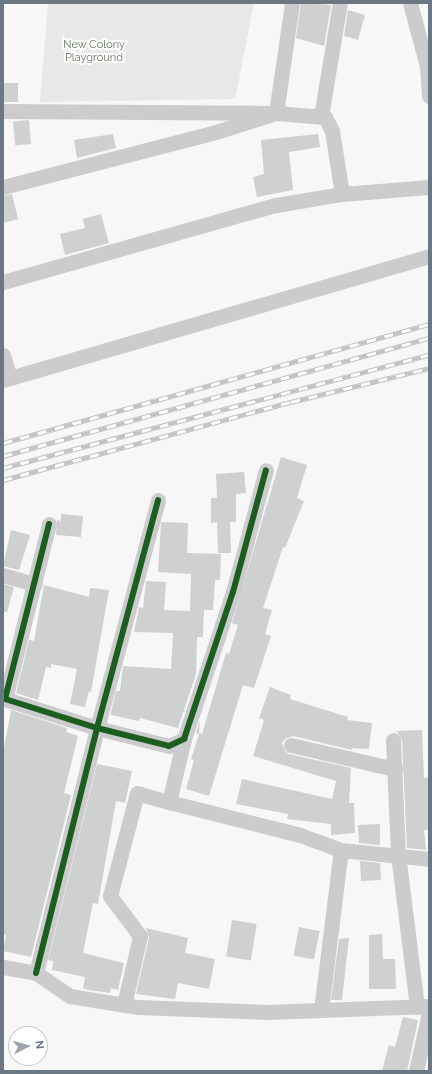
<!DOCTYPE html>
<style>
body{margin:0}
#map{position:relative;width:432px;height:1074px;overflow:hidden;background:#f7f7f7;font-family:Raleway,sans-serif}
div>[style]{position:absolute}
.green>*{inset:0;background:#e6e9e5}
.building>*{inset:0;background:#cfd0d0;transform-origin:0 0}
.street>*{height:15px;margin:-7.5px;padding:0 7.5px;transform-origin:7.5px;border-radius:7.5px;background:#ccccce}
.rail>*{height:4.5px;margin-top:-2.25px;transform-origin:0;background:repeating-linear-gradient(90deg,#fff 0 9px,#c1c2c3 0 18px);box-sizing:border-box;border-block:1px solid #c1c2c3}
.cycleway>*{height:6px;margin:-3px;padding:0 3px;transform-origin:3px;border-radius:3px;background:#1b5e20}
span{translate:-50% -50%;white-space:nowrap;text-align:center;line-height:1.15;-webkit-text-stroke:4px #fff;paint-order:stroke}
.park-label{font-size:11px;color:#677665}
.frame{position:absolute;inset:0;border:4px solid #6b7783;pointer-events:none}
.north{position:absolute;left:8px;top:1026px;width:40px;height:40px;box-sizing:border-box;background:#fff;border:1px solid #c4c9cd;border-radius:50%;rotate:84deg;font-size:11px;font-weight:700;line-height:16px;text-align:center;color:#6b7783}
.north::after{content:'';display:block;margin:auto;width:14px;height:18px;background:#9ca4ac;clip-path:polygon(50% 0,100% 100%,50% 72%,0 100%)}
</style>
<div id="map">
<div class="green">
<div style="clip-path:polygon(48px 3px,254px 3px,235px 99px,40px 102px)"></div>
</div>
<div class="building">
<div style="clip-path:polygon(301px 3px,331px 5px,324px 46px,296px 38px)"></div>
<div style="clip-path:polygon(348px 10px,365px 15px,358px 40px,344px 36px)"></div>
<div style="left:18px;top:83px;width:19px;height:15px;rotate:90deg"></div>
<div style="left:29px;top:120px;width:24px;height:16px;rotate:85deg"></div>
<div style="clip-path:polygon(113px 134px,116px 148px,77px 158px,74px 140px)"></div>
<div style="clip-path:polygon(318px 134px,320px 147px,289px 152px,293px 190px,257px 197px,253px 177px,264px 174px,261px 140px)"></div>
<div style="clip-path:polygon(12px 194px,18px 219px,3px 223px,3px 196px)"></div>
<div style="clip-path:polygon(101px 214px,109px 243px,65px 255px,60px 234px,85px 228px,83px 219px)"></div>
<div style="clip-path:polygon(281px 457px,307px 465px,297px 498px,304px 501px,285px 548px,283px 547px,263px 608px,272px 610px,265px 634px,271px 636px,265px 654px,254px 688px,243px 685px,209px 796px,186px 789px,194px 760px,191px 759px,199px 734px,196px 733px,200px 720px,199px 733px,202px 734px,226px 653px,229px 654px,238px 625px,232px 623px)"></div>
<div style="clip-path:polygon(244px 472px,246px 493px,236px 494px,236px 522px,230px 522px,231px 553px,218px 553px,217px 522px,211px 523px,211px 498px,217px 498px,216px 474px)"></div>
<div style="clip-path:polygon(61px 514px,83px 516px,81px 537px,56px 535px,57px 520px,61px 521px)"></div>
<div style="clip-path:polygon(161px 522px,188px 523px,187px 553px,221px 554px,220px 580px,215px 580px,213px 610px,204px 610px,203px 637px,197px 637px,196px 674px,178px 728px,140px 718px,139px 721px,111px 715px,111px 712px,116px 691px,120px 691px,123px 666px,171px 669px,173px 633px,134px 632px,139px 607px,143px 608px,146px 581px,166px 582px,164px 610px,190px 611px,191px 574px,158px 572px)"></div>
<div style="clip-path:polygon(11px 530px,30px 535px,19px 570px,3px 566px)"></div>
<div style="clip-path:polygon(3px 584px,14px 587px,7px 612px,3px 612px)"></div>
<div style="clip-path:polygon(44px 585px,89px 597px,90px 588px,109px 590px,91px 692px,89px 691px,85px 707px,70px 704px,77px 669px,51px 664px,51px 668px,46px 667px,38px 700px,16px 693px,29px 640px,34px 641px)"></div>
<div style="clip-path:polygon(270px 687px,291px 695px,290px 699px,348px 717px,347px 720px,372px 723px,369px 749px,352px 748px,352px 750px,293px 736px,285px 739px,282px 743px,285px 751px,289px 754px,351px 768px,349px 803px,354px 803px,355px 833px,331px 835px,331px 824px,287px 819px,288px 814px,236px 804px,242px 779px,332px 799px,336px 781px,253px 756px,264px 720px,259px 718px)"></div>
<div style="clip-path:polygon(11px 710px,67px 728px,66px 732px,78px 736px,64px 793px,71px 795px,31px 957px,3px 951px,6px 935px,3px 934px,3px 753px)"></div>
<div style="clip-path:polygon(422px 730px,424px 778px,429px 777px,429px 830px,424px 830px,426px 850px,407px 848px,402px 740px,397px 731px)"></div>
<div style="clip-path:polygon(97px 764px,132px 771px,125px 803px,116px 801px,98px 904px,93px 903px,83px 953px,124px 963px,118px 990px,111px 988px,110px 993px,83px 989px,85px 977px,52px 970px,53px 961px,48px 960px)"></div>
<div style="clip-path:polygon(380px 824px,380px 845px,359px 843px,358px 825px)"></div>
<div style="clip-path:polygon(360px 861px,380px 863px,381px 880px,361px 881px)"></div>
<div style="left:232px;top:920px;width:25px;height:37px;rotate:9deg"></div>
<div style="left:299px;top:927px;width:21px;height:29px;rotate:11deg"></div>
<div style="clip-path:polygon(146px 928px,188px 938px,185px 953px,215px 959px,209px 989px,178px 983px,175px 999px,136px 994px,149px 938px)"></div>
<div style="clip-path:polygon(382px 934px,383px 959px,395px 959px,396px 989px,369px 989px,369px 935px)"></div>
<div style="clip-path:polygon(349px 938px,342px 1000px,331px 1000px,339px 939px)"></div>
<div style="clip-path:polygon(403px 1017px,418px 1020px,407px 1071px,382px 1071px,389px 1045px,395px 1047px)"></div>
</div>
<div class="street">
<div style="left:410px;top:3px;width:65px;rotate:74.9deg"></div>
<div style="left:427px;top:66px;width:30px;rotate:86deg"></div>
<div style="left:3px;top:111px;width:273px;rotate:0.4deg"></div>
<div style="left:276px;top:113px;width:49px;rotate:4.7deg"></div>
<div style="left:325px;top:117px;width:16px;rotate:63deg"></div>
<div style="left:332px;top:131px;width:64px;rotate:81deg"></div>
<div style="left:321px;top:116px;width:115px;rotate:-80.5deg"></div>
<div style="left:3px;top:187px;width:223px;rotate:-14.5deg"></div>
<div style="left:219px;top:131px;width:60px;rotate:-17.5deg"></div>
<div style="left:276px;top:113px;width:111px;rotate:-81.7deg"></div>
<div style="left:3px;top:282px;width:284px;rotate:-15.8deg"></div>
<div style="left:276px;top:205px;width:67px;rotate:-9.5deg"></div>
<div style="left:342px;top:194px;width:87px;rotate:-4.6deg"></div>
<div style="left:3px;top:355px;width:24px;rotate:73deg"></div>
<div style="left:3px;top:380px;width:444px;rotate:-16.2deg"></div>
<div style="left:49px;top:524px;width:180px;rotate:104.1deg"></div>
<div style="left:5px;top:699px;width:96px;rotate:17.5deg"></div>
<div style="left:97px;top:728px;width:236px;rotate:-75deg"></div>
<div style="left:3px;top:575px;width:33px;rotate:16deg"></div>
<div style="left:184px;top:739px;width:65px;rotate:103.4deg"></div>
<div style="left:169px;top:802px;width:135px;rotate:14.1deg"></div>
<div style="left:300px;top:835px;width:44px;rotate:20.1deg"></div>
<div style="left:341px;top:850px;width:88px;rotate:5.8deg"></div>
<div style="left:393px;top:740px;width:114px;rotate:87.5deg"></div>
<div style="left:398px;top:854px;width:154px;rotate:82.9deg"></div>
<div style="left:291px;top:745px;width:107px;rotate:13deg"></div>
<div style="left:3px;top:967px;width:34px;rotate:10deg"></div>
<div style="left:36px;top:973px;width:41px;rotate:34.1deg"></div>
<div style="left:70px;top:996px;width:69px;rotate:9.2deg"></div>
<div style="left:138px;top:1007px;width:129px;rotate:2.2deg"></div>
<div style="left:267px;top:1012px;width:162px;rotate:-2.1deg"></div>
<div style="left:36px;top:973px;width:252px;rotate:-76deg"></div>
<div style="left:97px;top:728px;width:74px;rotate:14deg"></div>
<div style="left:169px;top:746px;width:17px;rotate:-25deg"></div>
<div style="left:184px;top:739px;width:155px;rotate:-71.6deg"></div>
<div style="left:233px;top:592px;width:126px;rotate:-74.9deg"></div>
<div style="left:124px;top:1005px;width:71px;rotate:-76.9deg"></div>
<div style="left:140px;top:936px;width:50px;rotate:-126.9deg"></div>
<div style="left:110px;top:896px;width:106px;rotate:-75.3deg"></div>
<div style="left:137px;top:793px;width:33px;rotate:16deg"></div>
<div style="left:321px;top:1010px;width:161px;rotate:-82.9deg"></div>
<div style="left:416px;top:1071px;width:59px;rotate:-77.4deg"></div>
</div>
<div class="rail">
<div style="left:3px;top:443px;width:442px;rotate:-15.6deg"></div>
<div style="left:3px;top:456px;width:442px;rotate:-15.5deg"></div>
<div style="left:3px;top:468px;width:441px;rotate:-14.9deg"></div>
<div style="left:3px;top:480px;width:298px;rotate:-15.2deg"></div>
<div style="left:291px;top:402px;width:142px;rotate:-13.8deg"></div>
</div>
<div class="cycleway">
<div style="left:49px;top:524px;width:180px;rotate:104.1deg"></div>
<div style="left:5px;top:699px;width:96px;rotate:17.5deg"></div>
<div style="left:97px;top:728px;width:236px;rotate:-75deg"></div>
<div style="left:36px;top:973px;width:252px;rotate:-76deg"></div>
<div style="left:97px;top:728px;width:74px;rotate:14deg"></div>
<div style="left:169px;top:746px;width:17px;rotate:-25deg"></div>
<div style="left:184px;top:739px;width:155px;rotate:-71.6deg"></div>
<div style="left:233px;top:592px;width:126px;rotate:-74.9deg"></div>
</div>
<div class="park-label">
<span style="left:94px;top:52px">New Colony<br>Playground</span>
</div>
<div class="frame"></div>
<div class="north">N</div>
</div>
